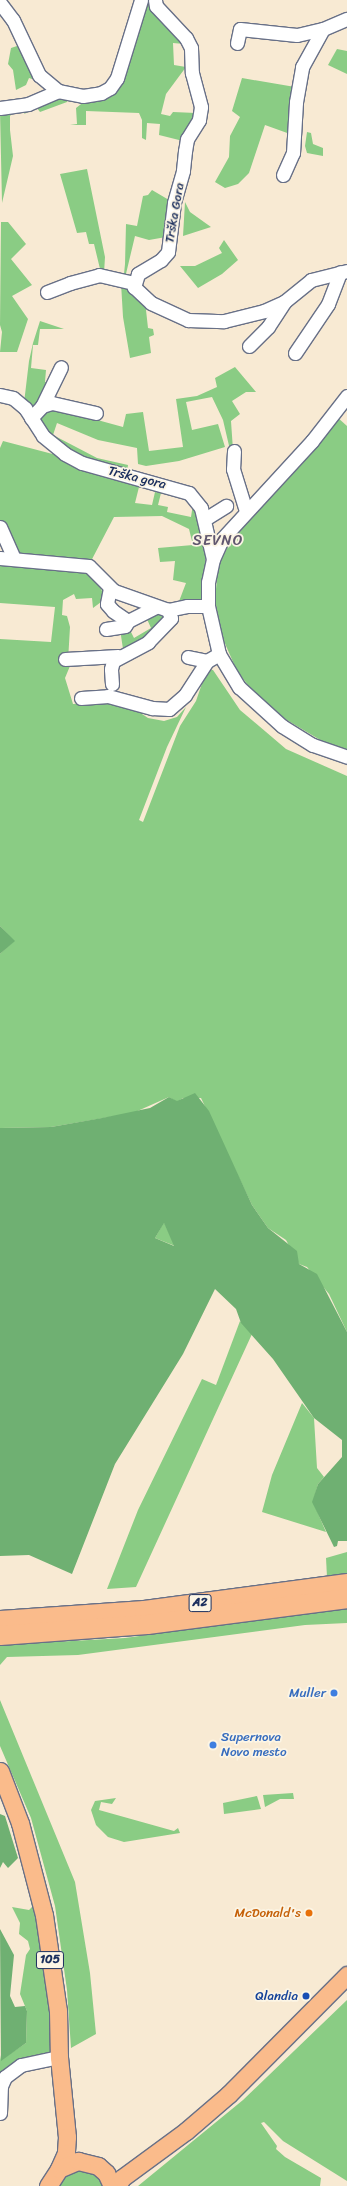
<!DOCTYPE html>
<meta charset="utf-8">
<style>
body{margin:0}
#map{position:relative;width:347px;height:2186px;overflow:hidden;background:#f8ead3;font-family:Sriracha,sans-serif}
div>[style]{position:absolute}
.green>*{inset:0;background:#8acc84}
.forest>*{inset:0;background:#6fb072}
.roads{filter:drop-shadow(1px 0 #687087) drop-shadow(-1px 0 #687087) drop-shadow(0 1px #687087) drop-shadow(0 -1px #687087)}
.minor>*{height:13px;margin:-6.5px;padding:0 6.5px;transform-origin:6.5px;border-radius:6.5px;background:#fff}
.major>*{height:17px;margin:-8.5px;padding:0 8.5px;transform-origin:8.5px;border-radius:8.5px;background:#fabb8b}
.highway>*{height:19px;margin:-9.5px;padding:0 9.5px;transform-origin:9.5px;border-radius:9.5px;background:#fabb8b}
.dots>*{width:11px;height:11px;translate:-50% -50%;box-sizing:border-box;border:2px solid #fcf5e5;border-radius:50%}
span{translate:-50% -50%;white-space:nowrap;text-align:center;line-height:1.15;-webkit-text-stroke:3.5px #fcf5e5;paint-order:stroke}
.shield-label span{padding:1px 3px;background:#fcf5e5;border:1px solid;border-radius:3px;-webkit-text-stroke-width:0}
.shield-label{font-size:12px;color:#1b2f5e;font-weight:700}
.street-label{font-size:13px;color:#1b2f5e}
.shop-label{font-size:13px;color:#366cbe}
.right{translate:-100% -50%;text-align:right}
.left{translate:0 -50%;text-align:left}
.food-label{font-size:13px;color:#c56008}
.transit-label{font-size:13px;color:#164399}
.quarter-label{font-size:15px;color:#60576f;letter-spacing:1px}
</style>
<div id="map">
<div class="green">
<div style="clip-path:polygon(147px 0,184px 44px,173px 43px,174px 65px,186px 67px,166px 94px,161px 114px,170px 116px,173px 112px,196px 113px,183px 141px,159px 135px,160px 124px,147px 123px,146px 140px,142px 138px,142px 120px,139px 113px,86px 111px,86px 125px,70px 125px,77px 124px,76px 108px,85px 101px,109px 93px)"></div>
<div style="clip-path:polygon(20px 45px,38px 81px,29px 78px,26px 85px,16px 90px,13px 70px,8px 64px,11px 48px)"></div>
<div style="clip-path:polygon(337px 49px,347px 51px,347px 74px,328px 65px)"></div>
<div style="clip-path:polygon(242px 78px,295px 87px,290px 134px,265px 125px,249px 173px,238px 184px,225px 188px,215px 182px,229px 157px,230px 136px,240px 117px,232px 111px)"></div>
<div style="clip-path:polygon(62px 94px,69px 96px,67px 102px,40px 112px,37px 108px,24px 114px,29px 105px)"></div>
<div style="clip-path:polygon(0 111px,14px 112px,10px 116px,10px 130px,13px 156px,2px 203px)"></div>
<div style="clip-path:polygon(307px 132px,311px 133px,313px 144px,323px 148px,323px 156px,307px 153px,305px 146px)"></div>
<div style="clip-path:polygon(87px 169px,105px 257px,104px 273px,101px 273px,94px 244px,89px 244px,86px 232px,77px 233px,60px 174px)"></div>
<div style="clip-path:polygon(152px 190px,169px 200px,166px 237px,149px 240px,135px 236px,125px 278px,120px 276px,124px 274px,125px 264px,126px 224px,137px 226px,143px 196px,148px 195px)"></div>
<div style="clip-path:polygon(185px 202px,190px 212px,211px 227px,183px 236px)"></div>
<div style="clip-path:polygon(1px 222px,8px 222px,26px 244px,11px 259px,32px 285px,12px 296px,28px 319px,17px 352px,0 352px,2px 332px,0 325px)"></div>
<div style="clip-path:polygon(224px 240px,238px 260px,222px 274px,198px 288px,180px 266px,195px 266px,222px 253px,219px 248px)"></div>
<div style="clip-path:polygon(121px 283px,145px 301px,148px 328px,153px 329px,154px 335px,149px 337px,151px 353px,130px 358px,123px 317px)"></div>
<div style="clip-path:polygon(40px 321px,64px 329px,40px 329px,38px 345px,33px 345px,31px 368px,46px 370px,45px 382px,50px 383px,34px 413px,24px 403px,29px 361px,33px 343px)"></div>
<div style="clip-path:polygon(235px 367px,256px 392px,246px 392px,232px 401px,240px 414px,231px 421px,233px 450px,230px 450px,223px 420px,212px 397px,186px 402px,192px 430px,218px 424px,225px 447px,179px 461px,146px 466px,138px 464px,137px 448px,98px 440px,57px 423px,53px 435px,97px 458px,128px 465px,127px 472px,88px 461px,52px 439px,40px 421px,39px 418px,50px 407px,123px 427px,126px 414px,143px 412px,149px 451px,183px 447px,176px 399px,197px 396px,217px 387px,215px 378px)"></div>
<div style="clip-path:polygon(337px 417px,347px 426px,347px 752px,327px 744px,285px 719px,251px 689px,237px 671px,223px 639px,215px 600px,218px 567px,232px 538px)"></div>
<div style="clip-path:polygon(3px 441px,64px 457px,160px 492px,139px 487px,135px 503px,152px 505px,155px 492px,161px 493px,158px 505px,168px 507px,167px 512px,191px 517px,193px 504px,197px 509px,205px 549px,205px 602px,178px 604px,186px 583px,173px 580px,175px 561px,160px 562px,158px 548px,193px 545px,189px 529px,162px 516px,114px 517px,90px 563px,16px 554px,0 523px,0 448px)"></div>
<div style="clip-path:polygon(0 560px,80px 566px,98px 581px,105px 599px,93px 608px,92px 598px,76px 599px,74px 594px,63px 600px,62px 615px,67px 616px,70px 627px,68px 661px,70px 666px,65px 678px,73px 704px,108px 702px,143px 708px,142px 714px,148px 718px,164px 721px,177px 717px,186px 707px,167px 747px,139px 820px,143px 822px,180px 726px,196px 701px,207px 669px,213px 670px,240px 710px,286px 749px,347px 776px,347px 1332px,329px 1294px,307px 1267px,299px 1264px,286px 1240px,268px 1228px,252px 1205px,201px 1098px,183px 1098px,177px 1102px,169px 1097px,133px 1113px,51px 1127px,0 1128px,0 954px,14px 941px,0 926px,0 639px,51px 642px,55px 607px,0 603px)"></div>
<div style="clip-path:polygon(157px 610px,163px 613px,166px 621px,141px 642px,123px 649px,120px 629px,128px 626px,134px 638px,151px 628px,146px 617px)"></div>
<div style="clip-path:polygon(164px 1222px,175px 1246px,155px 1238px)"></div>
<div style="clip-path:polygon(240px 1321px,252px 1334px,136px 1587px,107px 1589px,138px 1510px,202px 1379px,216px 1385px)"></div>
<div style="clip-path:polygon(302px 1403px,314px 1418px,317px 1468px,324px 1477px,318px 1484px,313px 1502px,326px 1532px,262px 1512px,272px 1475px)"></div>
<div style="clip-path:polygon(347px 1552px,347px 1573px,327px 1577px,326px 1558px)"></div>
<div style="clip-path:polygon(347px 1607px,347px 1623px,305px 1625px,78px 1655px,7px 1657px,0 1665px,0 1645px,125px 1638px)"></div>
<div style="clip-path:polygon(0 1700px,75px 1882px,90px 1973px,96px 2034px,71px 2048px,67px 1990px,55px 1906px,31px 1818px,0 1746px)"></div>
<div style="clip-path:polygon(293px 1793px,294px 1799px,280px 1799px,265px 1807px,263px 1795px)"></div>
<div style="clip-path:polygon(257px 1796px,261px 1809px,224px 1814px,223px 1803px)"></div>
<div style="clip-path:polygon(116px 1798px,112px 1804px,101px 1802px,99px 1810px,174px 1831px,178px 1828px,180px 1833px,124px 1842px,108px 1837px,96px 1825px,91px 1810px,95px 1801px)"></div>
<div style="clip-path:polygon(31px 1876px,56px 2054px,0 2080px,0 2055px,1px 2060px,26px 2043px,27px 2011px,20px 1994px,26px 1955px,30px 1949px,28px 1941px,19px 1934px,20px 1923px,12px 1907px,29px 1910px,32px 1907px,29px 1880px)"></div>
<div style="clip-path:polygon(347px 2000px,347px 2181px,283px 2141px,264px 2122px,261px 2123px,277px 2146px,276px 2149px,285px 2157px,321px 2178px,320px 2186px,138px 2186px,243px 2100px)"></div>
<div style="clip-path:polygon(77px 2170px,94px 2174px,104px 2186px,57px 2186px,61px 2178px)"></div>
</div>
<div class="forest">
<div style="clip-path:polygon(0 926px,15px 941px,0 954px)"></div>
<div style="clip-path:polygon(evenodd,195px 1093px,209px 1111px,252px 1205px,268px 1228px,297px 1251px,299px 1264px,317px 1274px,347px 1332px,347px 1541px,338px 1541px,337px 1546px,334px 1547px,312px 1502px,318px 1484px,342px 1457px,342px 1440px,314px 1418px,273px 1359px,241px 1323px,236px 1309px,215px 1289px,183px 1354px,115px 1464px,72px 1574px,29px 1555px,0 1556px,0 1128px,51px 1127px,102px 1118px,150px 1108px,169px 1097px,177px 1101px,195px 1093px,164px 1223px,174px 1246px,155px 1238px,164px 1223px)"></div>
<div style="clip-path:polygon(0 1814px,5px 1816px,18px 1858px,8px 1868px,3px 1862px,0 1868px)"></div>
<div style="clip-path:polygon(0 1929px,14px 1955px,10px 1996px,15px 2007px,25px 2006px,27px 2011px,26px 2043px,1px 2061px)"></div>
</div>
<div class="roads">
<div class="minor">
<div style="left:155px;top:0;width:6px;rotate:81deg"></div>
<div style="left:156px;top:6px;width:44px;rotate:46.8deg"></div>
<div style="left:186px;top:38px;width:11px;rotate:63deg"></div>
<div style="left:191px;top:48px;width:25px;rotate:88deg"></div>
<div style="left:192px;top:73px;width:35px;rotate:75deg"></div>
<div style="left:201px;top:107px;width:13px;rotate:99deg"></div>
<div style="left:199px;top:120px;width:22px;rotate:122deg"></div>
<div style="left:187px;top:139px;width:12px;rotate:99deg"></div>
<div style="left:185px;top:151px;width:20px;rotate:96deg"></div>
<div style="left:183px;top:171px;width:33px;rotate:106deg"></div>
<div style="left:174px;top:203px;width:49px;rotate:97deg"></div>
<div style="left:168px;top:252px;width:11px;rotate:131deg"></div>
<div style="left:161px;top:260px;width:27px;rotate:149deg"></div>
<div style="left:138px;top:274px;width:14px;rotate:107deg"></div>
<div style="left:134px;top:287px;width:23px;rotate:43deg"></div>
<div style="left:151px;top:303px;width:41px;rotate:24.7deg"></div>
<div style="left:188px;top:320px;width:36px;rotate:2deg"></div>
<div style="left:224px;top:321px;width:41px;rotate:-14deg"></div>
<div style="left:264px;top:311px;width:22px;rotate:-24deg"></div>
<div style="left:284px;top:302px;width:35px;rotate:-39deg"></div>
<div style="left:311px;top:280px;width:37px;rotate:-14deg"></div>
<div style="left:0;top:3px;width:21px;rotate:53deg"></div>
<div style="left:13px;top:20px;width:61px;rotate:64.7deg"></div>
<div style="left:39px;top:75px;width:25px;rotate:40deg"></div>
<div style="left:58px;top:91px;width:25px;rotate:11deg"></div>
<div style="left:83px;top:96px;width:18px;rotate:-9deg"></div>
<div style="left:101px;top:93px;width:10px;rotate:-29deg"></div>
<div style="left:110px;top:88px;width:12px;rotate:-55deg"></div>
<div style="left:117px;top:78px;width:82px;rotate:-72.9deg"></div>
<div style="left:237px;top:43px;width:14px;rotate:-78deg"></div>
<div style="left:240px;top:29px;width:57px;rotate:6deg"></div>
<div style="left:297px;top:35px;width:27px;rotate:-13deg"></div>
<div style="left:323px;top:29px;width:26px;rotate:-23deg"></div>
<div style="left:0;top:108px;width:28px;rotate:-8deg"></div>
<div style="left:28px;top:104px;width:33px;rotate:-23deg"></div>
<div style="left:283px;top:175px;width:24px;rotate:-66deg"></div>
<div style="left:293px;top:153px;width:51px;rotate:-86.6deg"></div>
<div style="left:296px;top:102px;width:36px;rotate:-80deg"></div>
<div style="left:302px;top:67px;width:43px;rotate:-61.1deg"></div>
<div style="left:47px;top:292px;width:25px;rotate:-21deg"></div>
<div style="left:70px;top:283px;width:30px;rotate:-15deg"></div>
<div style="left:99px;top:275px;width:35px;rotate:13deg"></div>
<div style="left:249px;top:346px;width:27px;rotate:-45deg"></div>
<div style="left:268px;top:327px;width:30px;rotate:-57deg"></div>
<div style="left:295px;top:353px;width:59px;rotate:-56deg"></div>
<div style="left:328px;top:304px;width:34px;rotate:-69deg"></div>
<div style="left:0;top:395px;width:13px;rotate:13deg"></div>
<div style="left:13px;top:398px;width:16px;rotate:40deg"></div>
<div style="left:25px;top:408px;width:33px;rotate:57deg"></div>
<div style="left:43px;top:436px;width:28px;rotate:39deg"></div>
<div style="left:65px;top:454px;width:19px;rotate:28deg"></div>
<div style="left:82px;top:463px;width:111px;rotate:15.7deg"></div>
<div style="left:189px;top:493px;width:19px;rotate:51deg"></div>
<div style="left:201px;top:508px;width:52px;rotate:76.8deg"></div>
<div style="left:347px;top:396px;width:57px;rotate:127.9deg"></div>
<div style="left:312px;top:441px;width:133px;rotate:132.6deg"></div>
<div style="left:222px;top:539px;width:22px;rotate:114deg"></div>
<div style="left:213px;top:559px;width:24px;rotate:102deg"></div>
<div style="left:208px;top:582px;width:24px;rotate:90deg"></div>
<div style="left:208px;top:606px;width:49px;rotate:77.1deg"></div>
<div style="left:219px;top:654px;width:39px;rotate:59deg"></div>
<div style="left:239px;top:687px;width:58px;rotate:42.2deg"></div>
<div style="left:282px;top:726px;width:36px;rotate:32deg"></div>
<div style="left:313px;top:745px;width:36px;rotate:19deg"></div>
<div style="left:42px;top:406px;width:10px;rotate:-17deg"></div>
<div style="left:52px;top:403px;width:45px;rotate:12.8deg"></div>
<div style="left:31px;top:418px;width:16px;rotate:-47deg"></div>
<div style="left:42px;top:406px;width:43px;rotate:-64deg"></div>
<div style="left:234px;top:451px;width:18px;rotate:93deg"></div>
<div style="left:233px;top:469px;width:44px;rotate:72.8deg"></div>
<div style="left:205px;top:519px;width:25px;rotate:-32deg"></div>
<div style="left:0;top:527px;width:34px;rotate:66deg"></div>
<div style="left:0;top:558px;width:89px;rotate:5.1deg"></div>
<div style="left:89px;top:566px;width:35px;rotate:45deg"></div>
<div style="left:114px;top:591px;width:57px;rotate:19.4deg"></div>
<div style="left:168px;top:610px;width:19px;rotate:-12deg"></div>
<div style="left:187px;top:606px;width:21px"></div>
<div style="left:110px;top:588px;width:16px;rotate:101deg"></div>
<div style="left:107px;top:604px;width:9px;rotate:49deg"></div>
<div style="left:113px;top:611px;width:18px;rotate:34deg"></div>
<div style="left:106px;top:629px;width:19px;rotate:-9deg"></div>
<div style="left:125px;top:626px;width:6px;rotate:-59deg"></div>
<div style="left:128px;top:621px;width:31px;rotate:-27deg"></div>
<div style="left:188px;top:657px;width:19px;rotate:12deg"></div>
<div style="left:65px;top:659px;width:53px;rotate:-3.2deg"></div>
<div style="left:112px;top:684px;width:15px;rotate:-94deg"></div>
<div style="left:111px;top:669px;width:8px;rotate:-76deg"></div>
<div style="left:113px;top:661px;width:40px;rotate:-28deg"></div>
<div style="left:148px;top:642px;width:33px;rotate:-46deg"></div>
<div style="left:171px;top:618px;width:9px;rotate:-111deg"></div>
<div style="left:81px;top:698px;width:27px;rotate:-4deg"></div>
<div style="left:108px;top:696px;width:46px;rotate:15.3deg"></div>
<div style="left:152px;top:708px;width:17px;rotate:3deg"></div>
<div style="left:169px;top:709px;width:21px;rotate:-41deg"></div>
<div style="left:185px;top:695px;width:40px;rotate:-57.1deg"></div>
<div style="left:207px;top:661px;width:14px;rotate:-30deg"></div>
<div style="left:0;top:2113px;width:27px;rotate:-88deg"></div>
<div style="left:1px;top:2086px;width:10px;rotate:-66deg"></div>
<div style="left:5px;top:2077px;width:20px;rotate:-37deg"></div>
<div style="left:21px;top:2065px;width:39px;rotate:-12deg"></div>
</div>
<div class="major">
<div style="left:0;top:1771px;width:56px;rotate:69deg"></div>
<div style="left:20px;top:1823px;width:95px;rotate:75.4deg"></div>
<div style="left:44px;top:1915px;width:97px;rotate:81.7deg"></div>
<div style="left:58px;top:2011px;width:46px;rotate:88.8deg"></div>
<div style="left:59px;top:2057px;width:80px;rotate:84.3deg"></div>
<div style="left:67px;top:2137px;width:16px;rotate:94deg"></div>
<div style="left:66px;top:2153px;width:17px;rotate:114deg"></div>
<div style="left:48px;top:2186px;width:20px;rotate:-57deg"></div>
<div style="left:59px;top:2169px;width:21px;rotate:-23deg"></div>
<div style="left:78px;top:2161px;width:21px;rotate:14deg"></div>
<div style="left:98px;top:2166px;width:11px;rotate:41deg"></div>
<div style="left:106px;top:2173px;width:14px;rotate:65deg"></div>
<div style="left:117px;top:2186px;width:9px;rotate:-58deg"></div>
<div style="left:122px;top:2178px;width:79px;rotate:-36.3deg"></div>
<div style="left:186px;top:2131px;width:57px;rotate:-40.7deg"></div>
<div style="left:229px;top:2094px;width:168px;rotate:-45.2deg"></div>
</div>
<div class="highway">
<div style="left:0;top:1620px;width:144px;rotate:-4deg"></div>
<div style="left:144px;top:1610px;width:205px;rotate:-7.6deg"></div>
<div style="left:0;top:1635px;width:147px;rotate:-4.3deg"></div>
<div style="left:147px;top:1624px;width:202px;rotate:-7.4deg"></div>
</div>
</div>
<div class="dots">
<div style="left:334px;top:1693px;background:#3f7fe0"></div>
<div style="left:213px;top:1745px;background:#3f7fe0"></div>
<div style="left:309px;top:1913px;background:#e8710a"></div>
<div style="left:306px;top:1996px;background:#1a4fb4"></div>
</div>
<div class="shield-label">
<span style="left:200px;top:1603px">A2</span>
<span style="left:50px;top:1960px">105</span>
</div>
<div class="street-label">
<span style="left:175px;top:213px;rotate:-80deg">Trška Gora</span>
<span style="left:137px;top:478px;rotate:14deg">Trška gora</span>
</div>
<div class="shop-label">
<span class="right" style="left:326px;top:1693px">Muller</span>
<span class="left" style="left:221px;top:1745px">Supernova<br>Novo mesto</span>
</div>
<div class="food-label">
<span class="right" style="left:301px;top:1913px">McDonald's</span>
</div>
<div class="transit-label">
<span class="right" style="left:298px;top:1996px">Qlandia</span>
</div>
<div class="quarter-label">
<span style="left:218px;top:541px">SEVNO</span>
</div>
</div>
